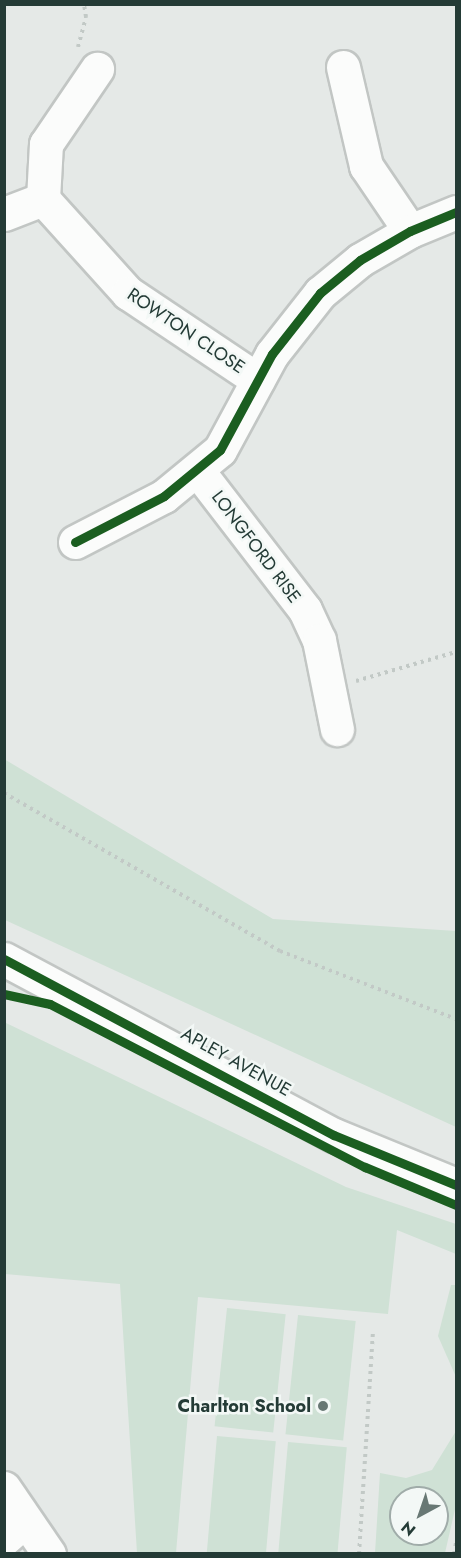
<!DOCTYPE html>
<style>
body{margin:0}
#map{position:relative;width:461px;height:1558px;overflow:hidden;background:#e5e9e7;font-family:Jost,sans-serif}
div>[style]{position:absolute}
.green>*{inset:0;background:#cfe1d5;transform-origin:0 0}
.path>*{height:4px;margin-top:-2px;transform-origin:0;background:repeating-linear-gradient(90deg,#c2c9c6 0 3px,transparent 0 7.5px)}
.roads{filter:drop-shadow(2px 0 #c2c6c4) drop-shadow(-2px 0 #c2c6c4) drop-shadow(0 2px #c2c6c4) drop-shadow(0 -2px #c2c6c4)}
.minor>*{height:33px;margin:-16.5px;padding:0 16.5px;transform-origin:16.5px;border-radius:16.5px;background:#fbfcfb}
.cycleway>*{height:9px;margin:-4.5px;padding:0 4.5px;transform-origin:4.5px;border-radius:4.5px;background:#1b5e20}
.dots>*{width:16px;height:16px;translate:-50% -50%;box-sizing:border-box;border:3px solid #f3f8f6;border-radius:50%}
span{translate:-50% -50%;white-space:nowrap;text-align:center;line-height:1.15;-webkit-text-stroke:5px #f3f8f6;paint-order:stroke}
.street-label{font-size:18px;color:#243b36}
.poi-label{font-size:18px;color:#243b36;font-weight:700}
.right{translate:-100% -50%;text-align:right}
.frame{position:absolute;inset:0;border:6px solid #243b36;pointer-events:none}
.north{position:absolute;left:389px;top:1486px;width:60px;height:60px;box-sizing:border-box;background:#f3f8f6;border:2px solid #a0aca9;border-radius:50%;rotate:220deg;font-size:16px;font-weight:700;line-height:24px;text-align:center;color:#243b36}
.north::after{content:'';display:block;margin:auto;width:21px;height:27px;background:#687874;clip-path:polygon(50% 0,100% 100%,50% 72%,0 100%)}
</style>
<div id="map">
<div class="green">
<div style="clip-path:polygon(4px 759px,273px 919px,456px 931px,456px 1127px,5px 920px)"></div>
<div style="clip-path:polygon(4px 1022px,346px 1187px,456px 1224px,456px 1254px,397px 1230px,388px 1314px,198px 1297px,176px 1553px,137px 1553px,120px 1284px,5px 1274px)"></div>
<div style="clip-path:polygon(451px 1285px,456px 1285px,456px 1377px,438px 1336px)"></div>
<div style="left:227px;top:1308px;width:59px;height:119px;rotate:6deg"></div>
<div style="left:298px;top:1315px;width:58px;height:120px;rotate:6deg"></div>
<div style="clip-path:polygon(evenodd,456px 1431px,456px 1505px,445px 1553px,375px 1553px,380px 1473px,406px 1478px,432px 1470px,456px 1431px,401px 1498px,437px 1498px,437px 1534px,401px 1534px,401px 1498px)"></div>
<div style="left:217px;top:1436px;width:59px;height:117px;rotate:5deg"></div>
<div style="left:288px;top:1442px;width:59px;height:111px;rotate:5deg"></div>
</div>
<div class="path">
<div style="left:4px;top:5px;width:1px;rotate:-45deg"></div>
<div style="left:78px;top:47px;width:31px;rotate:-75deg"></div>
<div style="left:86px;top:17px;width:13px;rotate:-99deg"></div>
<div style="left:356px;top:681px;width:104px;rotate:-16.2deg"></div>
<div style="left:4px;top:793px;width:318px;rotate:29.8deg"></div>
<div style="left:280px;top:951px;width:189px;rotate:21.1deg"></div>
<div style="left:359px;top:1554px;width:224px;rotate:-86.4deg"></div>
<div style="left:454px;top:1554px;width:11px;rotate:-80deg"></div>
</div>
<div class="roads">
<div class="minor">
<div style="left:343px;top:67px;width:102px;rotate:76.9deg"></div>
<div style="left:366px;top:166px;width:78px;rotate:55.9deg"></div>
<div style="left:43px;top:199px;width:127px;rotate:47.9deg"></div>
<div style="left:128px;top:293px;width:156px;rotate:33.8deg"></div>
<div style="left:4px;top:214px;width:42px;rotate:-21deg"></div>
<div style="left:43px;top:199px;width:55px;rotate:-86.9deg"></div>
<div style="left:46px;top:144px;width:91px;rotate:-55.8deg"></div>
<div style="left:198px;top:471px;width:175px;rotate:52.4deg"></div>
<div style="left:305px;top:610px;width:33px;rotate:65deg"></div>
<div style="left:319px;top:640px;width:91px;rotate:78.6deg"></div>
<div style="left:75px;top:542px;width:100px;rotate:-27.3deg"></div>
<div style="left:164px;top:496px;width:72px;rotate:-39.4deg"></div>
<div style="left:220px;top:450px;width:109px;rotate:-61.6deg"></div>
<div style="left:272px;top:354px;width:78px;rotate:-51.8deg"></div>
<div style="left:320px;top:293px;width:52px;rotate:-39.5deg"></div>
<div style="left:360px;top:260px;width:58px;rotate:-30.1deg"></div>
<div style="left:410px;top:231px;width:50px;rotate:-22.4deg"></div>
<div style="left:4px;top:959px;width:374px;rotate:28.1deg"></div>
<div style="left:334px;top:1135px;width:132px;rotate:22.3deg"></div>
<div style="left:4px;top:1488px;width:80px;rotate:55.7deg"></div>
<div style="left:4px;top:1539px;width:28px;rotate:-41deg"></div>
</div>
</div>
<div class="cycleway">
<div style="left:75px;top:542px;width:100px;rotate:-27.3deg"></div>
<div style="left:164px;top:496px;width:72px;rotate:-39.4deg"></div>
<div style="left:220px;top:450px;width:109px;rotate:-61.6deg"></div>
<div style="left:272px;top:354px;width:78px;rotate:-51.8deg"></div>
<div style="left:320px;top:293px;width:52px;rotate:-39.5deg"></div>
<div style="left:360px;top:260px;width:58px;rotate:-30.1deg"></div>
<div style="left:410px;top:231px;width:50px;rotate:-22.4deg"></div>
<div style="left:4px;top:959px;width:374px;rotate:28.1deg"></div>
<div style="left:334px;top:1135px;width:132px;rotate:22.3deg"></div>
<div style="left:4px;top:994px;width:47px;rotate:12.3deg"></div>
<div style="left:50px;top:1004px;width:355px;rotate:27.4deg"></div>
<div style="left:365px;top:1167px;width:99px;rotate:22.7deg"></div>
</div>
<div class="dots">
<div style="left:323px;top:1406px;background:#687874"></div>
</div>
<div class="street-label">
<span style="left:186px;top:331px;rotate:34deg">ROWTON CLOSE</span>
<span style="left:256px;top:547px;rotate:53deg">LONGFORD RISE</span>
<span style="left:236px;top:1062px;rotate:29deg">APLEY AVENUE</span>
</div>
<div class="poi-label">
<span class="right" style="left:311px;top:1406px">Charlton School</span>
</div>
<div class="frame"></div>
<div class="north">N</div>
</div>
